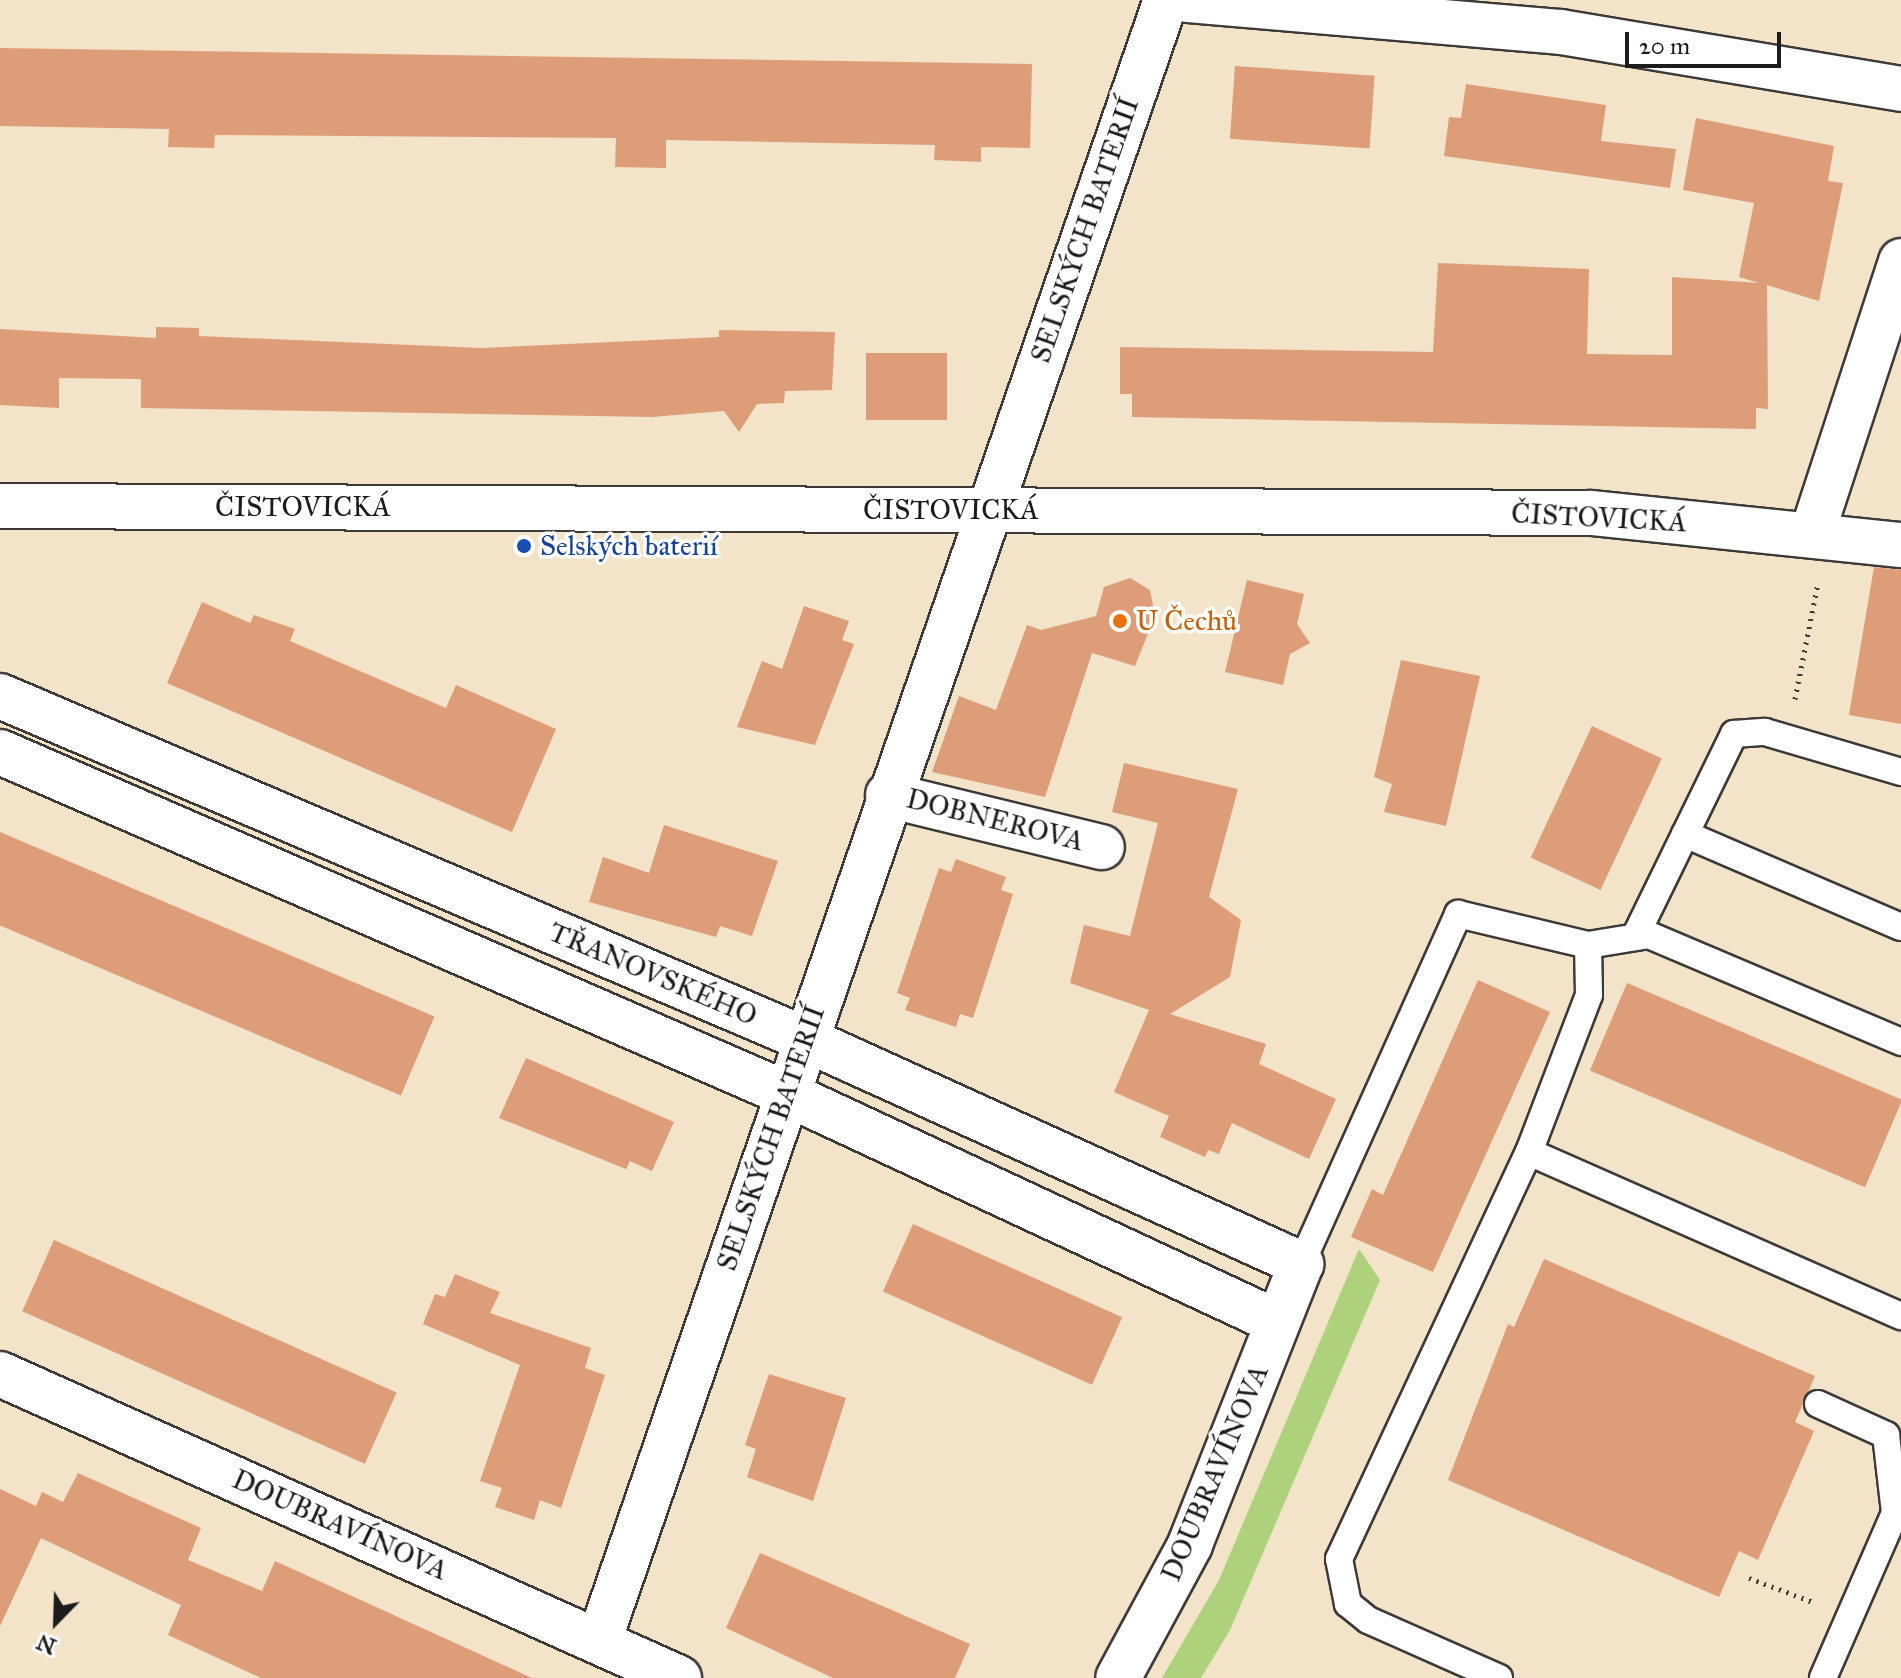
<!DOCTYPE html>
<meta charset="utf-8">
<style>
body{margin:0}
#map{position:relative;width:1901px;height:1678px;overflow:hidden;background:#f3e3c9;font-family:"IM FELL Great Primer",serif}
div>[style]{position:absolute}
.green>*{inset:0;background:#add27b}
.building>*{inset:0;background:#dd9d78;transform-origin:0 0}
.path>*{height:5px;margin-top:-2.5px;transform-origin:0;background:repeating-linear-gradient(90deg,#3c3a36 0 2px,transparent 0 8px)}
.roads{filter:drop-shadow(2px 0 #3c3a36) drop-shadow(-2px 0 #3c3a36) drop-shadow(0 2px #3c3a36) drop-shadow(0 -2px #3c3a36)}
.lane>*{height:26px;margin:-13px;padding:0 13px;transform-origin:13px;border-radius:13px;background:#fff}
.street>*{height:44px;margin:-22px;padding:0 22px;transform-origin:22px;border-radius:22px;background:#fff}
.dots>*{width:22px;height:22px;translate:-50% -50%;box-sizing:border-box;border:4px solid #fff;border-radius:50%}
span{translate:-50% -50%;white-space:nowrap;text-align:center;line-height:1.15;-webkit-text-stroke:7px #fff;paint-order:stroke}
.street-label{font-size:28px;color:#1c1c1c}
.transit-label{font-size:28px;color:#164399}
.left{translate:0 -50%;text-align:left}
.food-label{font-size:28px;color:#c56008}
.north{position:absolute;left:16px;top:1582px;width:80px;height:80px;-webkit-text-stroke:6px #fff;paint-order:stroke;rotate:203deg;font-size:22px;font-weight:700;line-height:32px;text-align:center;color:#1c1c1c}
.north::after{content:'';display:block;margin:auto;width:28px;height:36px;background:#1c1c1c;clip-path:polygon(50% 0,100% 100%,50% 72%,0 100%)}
.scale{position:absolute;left:1625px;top:32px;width:156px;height:36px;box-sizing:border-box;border:4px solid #1c1c1c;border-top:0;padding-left:10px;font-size:24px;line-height:28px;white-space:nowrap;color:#1c1c1c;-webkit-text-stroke:6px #fff;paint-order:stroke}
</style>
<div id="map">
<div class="green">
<div style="clip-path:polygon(1359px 1249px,1380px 1280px,1230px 1630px,1201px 1678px,1162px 1678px,1219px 1580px)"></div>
</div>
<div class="building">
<div style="clip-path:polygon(0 48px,1032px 64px,1030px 148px,981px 147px,981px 162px,934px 160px,935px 145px,666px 140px,666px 168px,615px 167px,616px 138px,215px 135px,214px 148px,168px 147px,169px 129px,0 126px)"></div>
<div style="left:1235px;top:66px;width:140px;height:73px;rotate:4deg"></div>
<div style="clip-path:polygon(1466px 84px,1606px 105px,1601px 141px,1676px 149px,1670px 188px,1444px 156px,1449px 117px,1461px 118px)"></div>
<div style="clip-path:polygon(1696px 118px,1834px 146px,1828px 181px,1843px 183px,1819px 301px,1767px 285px,1768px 409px,1756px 408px,1756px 429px,1132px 417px,1132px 394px,1120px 394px,1120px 347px,1433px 352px,1438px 263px,1589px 269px,1587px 354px,1672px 355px,1672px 277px,1759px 283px,1739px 277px,1754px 203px,1683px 190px)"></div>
<div style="clip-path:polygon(156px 327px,199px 328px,199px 336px,481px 348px,719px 337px,719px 330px,835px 332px,832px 390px,785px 391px,784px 403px,757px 404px,739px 432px,724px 411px,652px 417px,141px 408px,141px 379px,59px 378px,59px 408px,0 405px,0 329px,156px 338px)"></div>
<div style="left:866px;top:353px;width:81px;height:67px"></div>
<div style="clip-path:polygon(1874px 567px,1901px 570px,1901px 724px,1849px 715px)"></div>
<div style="clip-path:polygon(1130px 578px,1150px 590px,1155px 616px,1135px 666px,1092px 653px,1045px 797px,932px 772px,959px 696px,996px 710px,1027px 625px,1041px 630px,1096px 616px,1104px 587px)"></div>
<div style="clip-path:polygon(1247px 580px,1304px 594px,1297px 624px,1310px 643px,1290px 654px,1283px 685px,1225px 672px)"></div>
<div style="clip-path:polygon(202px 602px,250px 623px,254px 615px,295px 629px,290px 641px,446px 708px,456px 685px,556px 729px,512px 832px,167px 683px)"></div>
<div style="clip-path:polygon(804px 606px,849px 621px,842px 640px,854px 644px,815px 745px,737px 727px,762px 661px,782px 669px)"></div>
<div style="clip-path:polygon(1401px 660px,1480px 676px,1446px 826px,1384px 812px,1392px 784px,1374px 777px)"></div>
<div style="left:1592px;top:726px;width:77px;height:145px;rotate:25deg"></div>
<div style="clip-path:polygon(1124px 763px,1238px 789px,1209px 897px,1241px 920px,1230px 977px,1170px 1014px,1266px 1044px,1259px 1064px,1336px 1099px,1309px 1159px,1232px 1123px,1219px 1154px,1208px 1150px,1205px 1157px,1160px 1137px,1169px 1116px,1114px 1092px,1149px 1010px,1070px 983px,1084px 925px,1130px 936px,1158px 823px,1112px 812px)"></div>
<div style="clip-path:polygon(664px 825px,778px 861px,752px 936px,720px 926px,716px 937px,589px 902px,603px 857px,649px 873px)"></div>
<div style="left:0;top:832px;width:472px;height:86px;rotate:23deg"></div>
<div style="clip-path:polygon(956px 859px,1006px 877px,1001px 890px,1013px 894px,973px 1018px,960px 1014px,956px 1027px,905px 1010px,910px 998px,897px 993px,939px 868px,951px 872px)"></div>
<div style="clip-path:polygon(1478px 980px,1550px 1012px,1433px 1272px,1351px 1237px,1372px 1189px,1383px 1195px)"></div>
<div style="left:1627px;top:983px;width:299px;height:95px;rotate:23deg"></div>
<div style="clip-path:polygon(526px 1058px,674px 1122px,652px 1171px,630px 1161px,626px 1169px,499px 1118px)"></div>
<div style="left:913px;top:1224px;width:229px;height:74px;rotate:24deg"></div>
<div style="left:54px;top:1240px;width:375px;height:78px;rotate:24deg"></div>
<div style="clip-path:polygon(1544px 1259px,1815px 1376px,1795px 1422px,1814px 1431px,1758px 1560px,1739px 1551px,1719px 1597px,1448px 1480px,1508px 1324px,1514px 1327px)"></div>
<div style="clip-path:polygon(455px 1274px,500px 1292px,490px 1313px,591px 1348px,585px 1368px,605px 1375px,561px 1508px,540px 1500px,534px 1520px,495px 1507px,502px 1488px,480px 1481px,520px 1365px,423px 1324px,435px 1294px,445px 1297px)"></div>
<div style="clip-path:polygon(769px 1374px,846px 1398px,813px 1501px,747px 1477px,756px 1449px,745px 1445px)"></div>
<div style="clip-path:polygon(78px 1473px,201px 1528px,188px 1560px,262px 1591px,275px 1561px,532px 1678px,261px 1678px,168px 1635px,181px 1605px,41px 1538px,0 1626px,0 1489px,36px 1506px,42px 1492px,63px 1502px)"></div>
<div style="clip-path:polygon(760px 1553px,970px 1644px,955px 1678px,833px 1678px,726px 1628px)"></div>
</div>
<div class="path">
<div style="left:1795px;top:699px;width:118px;rotate:-78.8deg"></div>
<div style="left:1749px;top:1578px;width:68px;rotate:20.6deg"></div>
</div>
<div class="roads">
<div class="lane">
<div style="left:1685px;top:834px;width:235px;rotate:23.3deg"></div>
<div style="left:1635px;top:937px;width:226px;rotate:-64deg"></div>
<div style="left:1734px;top:734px;width:31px;rotate:-4deg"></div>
<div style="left:1765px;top:732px;width:142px;rotate:16.4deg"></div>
<div style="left:1529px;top:1152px;width:168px;rotate:-69.1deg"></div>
<div style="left:1589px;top:995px;width:50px;rotate:-91.1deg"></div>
<div style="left:1301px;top:1264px;width:384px;rotate:-65.8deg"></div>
<div style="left:1458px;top:914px;width:134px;rotate:13.4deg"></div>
<div style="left:1588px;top:945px;width:62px;rotate:-9.3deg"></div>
<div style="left:1649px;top:935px;width:274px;rotate:23deg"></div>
<div style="left:1818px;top:1404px;width:75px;rotate:24.5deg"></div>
<div style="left:1886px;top:1435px;width:79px;rotate:83.4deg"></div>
<div style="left:1895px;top:1513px;width:180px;rotate:113.6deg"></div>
<div style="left:1499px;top:1678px;width:143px;rotate:-156.1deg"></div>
<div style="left:1368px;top:1620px;width:26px;rotate:-141deg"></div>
<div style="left:1348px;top:1604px;width:46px;rotate:-101.3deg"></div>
<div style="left:1339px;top:1559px;width:449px;rotate:-65deg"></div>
<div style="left:1529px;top:1152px;width:407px;rotate:23.8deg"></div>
</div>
<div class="street">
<div style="left:1187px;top:0;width:375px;rotate:4.9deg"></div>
<div style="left:1561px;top:32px;width:345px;rotate:9.5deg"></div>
<div style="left:0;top:506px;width:1591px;rotate:0.25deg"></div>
<div style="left:1591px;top:513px;width:312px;rotate:5.9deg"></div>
<div style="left:1813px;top:531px;width:284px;rotate:-71.9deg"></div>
<div style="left:0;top:696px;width:875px;rotate:23.08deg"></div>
<div style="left:805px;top:1039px;width:545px;rotate:24.4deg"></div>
<div style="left:1301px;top:1264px;width:302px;rotate:111.6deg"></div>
<div style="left:1190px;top:1545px;width:151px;rotate:118.4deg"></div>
<div style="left:0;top:752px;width:856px;rotate:23.48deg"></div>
<div style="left:785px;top:1093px;width:543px;rotate:24.96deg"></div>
<div style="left:888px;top:795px;width:220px;rotate:13.7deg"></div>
<div style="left:0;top:1374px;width:744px;rotate:24.12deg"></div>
<div style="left:599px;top:1641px;width:1736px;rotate:-70.94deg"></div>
</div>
</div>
<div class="dots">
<div style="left:524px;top:546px;background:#1a4fb4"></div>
<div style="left:1120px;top:621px;background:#e8710a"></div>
</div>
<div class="street-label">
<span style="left:1085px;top:230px;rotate:-71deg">SELSKÝCH BATERIÍ</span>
<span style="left:303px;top:507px">ČISTOVICKÁ</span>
<span style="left:951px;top:510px">ČISTOVICKÁ</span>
<span style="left:1599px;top:518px;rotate:3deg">ČISTOVICKÁ</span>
<span style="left:995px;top:820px;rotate:14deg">DOBNEROVA</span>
<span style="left:653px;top:974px;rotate:23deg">TŘANOVSKÉHO</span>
<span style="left:771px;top:1138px;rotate:-71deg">SELSKÝCH BATERIÍ</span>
<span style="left:1215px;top:1473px;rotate:-67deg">DOUBRAVÍNOVA</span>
<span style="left:340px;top:1525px;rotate:24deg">DOUBRAVÍNOVA</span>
</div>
<div class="transit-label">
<span class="left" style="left:540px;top:546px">Selských baterií</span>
</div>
<div class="food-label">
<span class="left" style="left:1136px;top:621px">U Čechů</span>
</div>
<div class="north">N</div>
<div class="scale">20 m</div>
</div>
